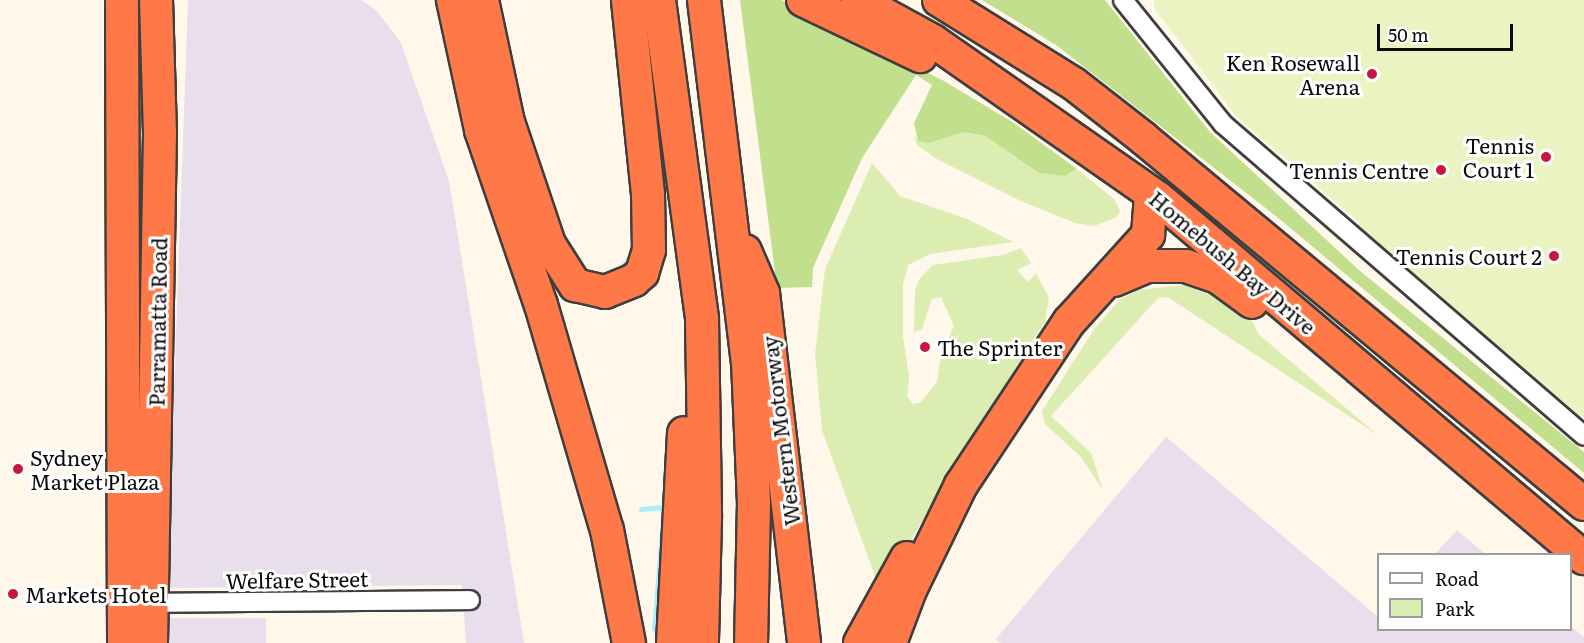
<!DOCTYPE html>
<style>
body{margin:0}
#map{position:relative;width:1584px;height:643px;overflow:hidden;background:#fff7ea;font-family:Literata,serif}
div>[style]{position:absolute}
.industrial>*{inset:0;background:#e8deec;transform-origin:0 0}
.green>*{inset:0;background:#dbedb0}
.forest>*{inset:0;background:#c2df8d}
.pitch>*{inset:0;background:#ecf3c2}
.stream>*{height:5px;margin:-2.5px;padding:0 2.5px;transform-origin:2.5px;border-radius:2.5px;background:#a8edfc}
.roads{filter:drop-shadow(2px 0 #3e3e3e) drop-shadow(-2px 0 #3e3e3e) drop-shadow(0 2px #3e3e3e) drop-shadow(0 -2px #3e3e3e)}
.street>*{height:18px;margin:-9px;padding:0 9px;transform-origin:9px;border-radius:9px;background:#fff}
.highway>*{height:32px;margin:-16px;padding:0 16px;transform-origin:16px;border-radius:16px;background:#ff7948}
.dots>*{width:16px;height:16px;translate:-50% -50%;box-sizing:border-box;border:3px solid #fff;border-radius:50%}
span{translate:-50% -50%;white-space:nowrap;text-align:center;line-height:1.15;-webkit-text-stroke:6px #fff;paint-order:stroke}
.poi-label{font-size:21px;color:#0b0b0b}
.right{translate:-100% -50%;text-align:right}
.left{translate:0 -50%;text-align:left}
.street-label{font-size:21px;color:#0b0b0b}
.legend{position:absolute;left:1377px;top:553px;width:195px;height:78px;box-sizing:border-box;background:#fff;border:2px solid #9d9d9d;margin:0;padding:8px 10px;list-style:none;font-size:18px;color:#0b0b0b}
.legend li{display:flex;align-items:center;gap:12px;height:30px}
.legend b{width:30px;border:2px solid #9d9d9d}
.scale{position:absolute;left:1377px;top:24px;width:136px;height:27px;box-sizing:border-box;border:3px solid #0b0b0b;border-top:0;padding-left:8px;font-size:18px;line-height:21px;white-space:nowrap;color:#0b0b0b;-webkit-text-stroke:4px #fff;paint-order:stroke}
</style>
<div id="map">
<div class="industrial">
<div style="clip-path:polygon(188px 0,361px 0,377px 11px,401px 43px,449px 181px,524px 643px,466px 643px,462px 585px,167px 588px)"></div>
<div style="clip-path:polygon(1166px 437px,1378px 617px,1378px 630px,1570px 630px,1571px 626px,1584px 637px,1584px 643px,1001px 643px,996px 639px)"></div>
<div style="clip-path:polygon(1457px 530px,1485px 554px,1435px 554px)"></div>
<div style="left:266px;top:618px;width:25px;height:99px;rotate:90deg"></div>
</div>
<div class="green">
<div style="clip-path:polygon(964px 132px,985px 136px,1039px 173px,1065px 176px,1077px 169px,1114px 199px,1120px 211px,1117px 217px,1094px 226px,1075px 223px,1021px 201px,937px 159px,917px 145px,914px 135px,918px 141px,929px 143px)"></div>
<div style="clip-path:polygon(872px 163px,900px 196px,967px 219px,1013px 242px,930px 254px,908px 265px,903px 284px,903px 337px,909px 377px,907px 396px,913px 404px,921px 402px,937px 382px,941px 356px,954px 326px,941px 297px,932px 299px,922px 329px,914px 332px,915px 290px,920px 278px,933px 265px,1003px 255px,1021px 248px,1031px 263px,1017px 270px,1028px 282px,1036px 273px,1049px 298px,1045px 321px,880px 590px,822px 430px,815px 354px,825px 269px)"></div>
<div style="clip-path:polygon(1184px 285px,1224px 300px,1253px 322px,1258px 334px,1378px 435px,1169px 298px,1159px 297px,1051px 416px,1091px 453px,1103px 490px,1081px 457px,1045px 424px,1042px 411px,1093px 331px,1119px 300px,1139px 290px)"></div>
</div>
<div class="forest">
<div style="clip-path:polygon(740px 0,781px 0,817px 17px,944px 81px,1014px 123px,1077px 169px,1065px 176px,1039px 173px,985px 136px,964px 132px,929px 143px,918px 141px,914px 123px,932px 85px,916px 75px,862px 158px,813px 268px,812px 287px,777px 288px)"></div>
<div style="clip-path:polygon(982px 0,1105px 0,1210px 132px,1360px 271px,1584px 452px,1584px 473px,1277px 217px,1056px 45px)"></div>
</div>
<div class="pitch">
<div style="clip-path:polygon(1154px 0,1584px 0,1584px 419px,1359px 232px,1355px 227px,1360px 223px,1237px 117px,1154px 8px)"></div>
</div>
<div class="stream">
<div style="left:620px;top:270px;width:18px;rotate:-52deg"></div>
<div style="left:631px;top:256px;width:20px;rotate:-81deg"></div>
<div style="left:641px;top:509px;width:23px;rotate:-5deg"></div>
<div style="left:664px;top:507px;width:123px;rotate:94.6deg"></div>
</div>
<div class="roads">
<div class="street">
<div style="left:1123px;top:0;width:159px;rotate:51.1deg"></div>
<div style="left:1223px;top:124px;width:477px;rotate:40.8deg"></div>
<div style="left:145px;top:603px;width:325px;rotate:-0.5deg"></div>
</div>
<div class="highway">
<div style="left:122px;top:0;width:643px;rotate:89.82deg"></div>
<div style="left:453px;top:0;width:133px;rotate:77.8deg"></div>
<div style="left:481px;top:130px;width:185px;rotate:71.1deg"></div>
<div style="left:541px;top:305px;width:234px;rotate:73.7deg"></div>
<div style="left:607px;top:530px;width:115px;rotate:79deg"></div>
<div style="left:482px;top:0;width:125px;rotate:78deg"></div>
<div style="left:508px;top:122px;width:129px;rotate:71.4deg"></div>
<div style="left:549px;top:244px;width:49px;rotate:57.6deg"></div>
<div style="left:575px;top:285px;width:31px;rotate:13deg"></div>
<div style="left:605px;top:292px;width:31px;rotate:-22deg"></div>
<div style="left:634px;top:280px;width:11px;rotate:-41deg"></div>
<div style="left:642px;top:273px;width:24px;rotate:-73deg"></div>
<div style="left:649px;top:250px;width:56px;rotate:-91deg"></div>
<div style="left:648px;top:194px;width:195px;rotate:-95.9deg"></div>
<div style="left:659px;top:0;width:322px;rotate:82.3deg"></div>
<div style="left:702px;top:319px;width:199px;rotate:89.1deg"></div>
<div style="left:705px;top:518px;width:125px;rotate:91.4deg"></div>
<div style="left:704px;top:0;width:364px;rotate:83.1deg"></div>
<div style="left:748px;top:361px;width:141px;rotate:87.6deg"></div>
<div style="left:754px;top:502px;width:141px;rotate:91.2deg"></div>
<div style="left:803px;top:0;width:130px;rotate:25.6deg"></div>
<div style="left:858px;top:0;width:85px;rotate:28.7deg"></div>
<div style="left:933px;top:41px;width:274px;rotate:34.9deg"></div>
<div style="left:1158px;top:198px;width:558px;rotate:40.2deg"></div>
<div style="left:939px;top:0;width:159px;rotate:31.9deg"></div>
<div style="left:1074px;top:84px;width:88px;rotate:38deg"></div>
<div style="left:1143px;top:138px;width:573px;rotate:39.69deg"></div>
<div style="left:745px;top:251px;width:46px;rotate:66.8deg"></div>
<div style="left:763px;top:293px;width:352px;rotate:83.3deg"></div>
<div style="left:1114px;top:280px;width:36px;rotate:-23deg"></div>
<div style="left:1147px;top:266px;width:39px"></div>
<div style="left:1186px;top:266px;width:34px;rotate:19deg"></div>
<div style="left:1218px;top:277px;width:42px;rotate:36.3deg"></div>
<div style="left:151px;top:643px;width:509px;rotate:-88.99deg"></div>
<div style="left:160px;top:134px;width:134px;rotate:-91.7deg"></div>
<div style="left:673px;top:643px;width:210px;rotate:-87deg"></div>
<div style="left:860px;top:643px;width:97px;rotate:-61.1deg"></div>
<div style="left:890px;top:643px;width:57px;rotate:-69.3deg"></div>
<div style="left:910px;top:590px;width:117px;rotate:-64.1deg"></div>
<div style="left:961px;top:485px;width:196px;rotate:-56.5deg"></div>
<div style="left:1069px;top:322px;width:118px;rotate:-47.8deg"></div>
<div style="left:1148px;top:235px;width:41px;rotate:-85.8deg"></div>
</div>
</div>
<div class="dots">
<div style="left:1372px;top:74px;background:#c91641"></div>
<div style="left:1546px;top:157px;background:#c91641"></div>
<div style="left:1441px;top:170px;background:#c91641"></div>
<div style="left:1554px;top:256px;background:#c91641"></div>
<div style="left:925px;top:347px;background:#c91641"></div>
<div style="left:18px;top:469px;background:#c91641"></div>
<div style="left:13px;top:594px;background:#c91641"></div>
</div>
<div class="poi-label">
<span class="right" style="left:1360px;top:74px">Ken Rosewall<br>Arena</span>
<span class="right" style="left:1534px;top:157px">Tennis<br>Court 1</span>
<span class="right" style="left:1429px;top:170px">Tennis Centre</span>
<span class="right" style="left:1542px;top:256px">Tennis Court 2</span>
<span class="left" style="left:937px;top:347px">The Sprinter</span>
<span class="left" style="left:30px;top:469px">Sydney<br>Market Plaza</span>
<span class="left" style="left:25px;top:594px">Markets Hotel</span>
</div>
<div class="street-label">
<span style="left:1233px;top:262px;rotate:40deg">Homebush Bay Drive</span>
<span style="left:157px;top:322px;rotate:-89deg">Parramatta Road</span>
<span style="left:780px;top:431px;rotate:-97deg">Western Motorway</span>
<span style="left:297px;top:579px;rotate:-1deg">Welfare Street</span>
</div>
<ul class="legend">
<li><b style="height:8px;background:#fff"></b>Road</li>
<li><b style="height:16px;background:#dbedb0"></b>Park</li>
</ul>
<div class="scale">50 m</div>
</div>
